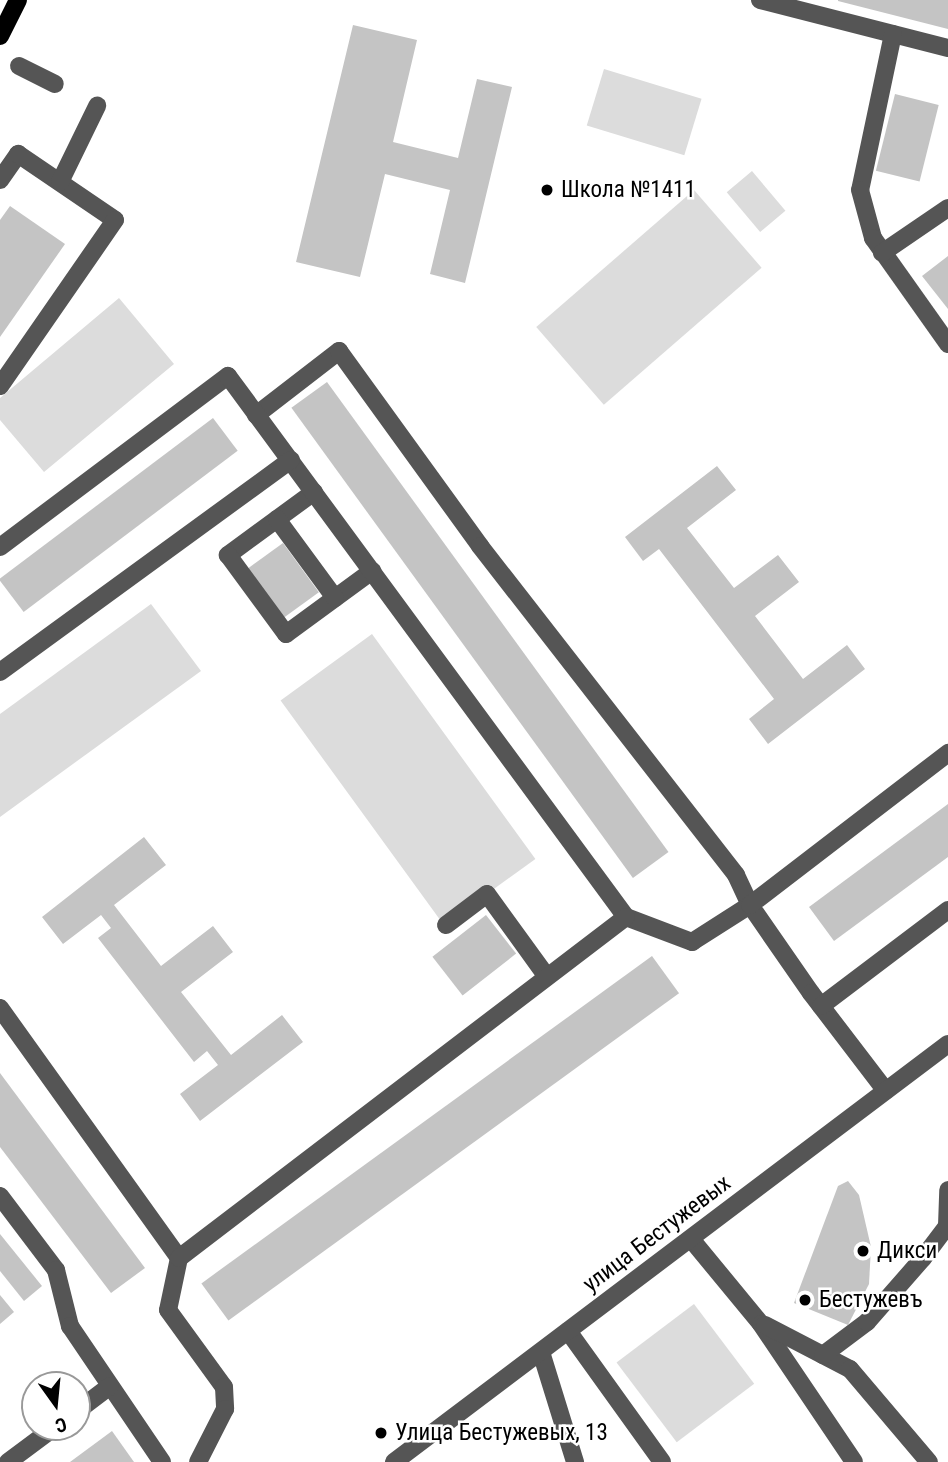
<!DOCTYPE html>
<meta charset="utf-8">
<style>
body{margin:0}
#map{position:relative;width:948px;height:1462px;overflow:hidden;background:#fff;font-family:"Roboto Condensed",sans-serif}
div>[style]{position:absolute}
.green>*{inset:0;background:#dcdcdc;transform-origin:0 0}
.building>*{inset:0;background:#c4c4c4;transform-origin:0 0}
.minor>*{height:18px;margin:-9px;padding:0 9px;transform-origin:9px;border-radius:9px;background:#555}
.major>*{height:18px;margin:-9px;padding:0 9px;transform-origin:9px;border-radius:9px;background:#000}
.dots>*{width:19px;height:19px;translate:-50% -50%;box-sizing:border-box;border:4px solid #fff;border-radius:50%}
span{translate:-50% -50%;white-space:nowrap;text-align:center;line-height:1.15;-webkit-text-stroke:5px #fff;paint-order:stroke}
.poi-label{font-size:23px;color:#000}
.left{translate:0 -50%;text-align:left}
.street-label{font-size:23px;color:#000}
.north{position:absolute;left:21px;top:1371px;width:70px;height:70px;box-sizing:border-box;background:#fff;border:2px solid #999;border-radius:50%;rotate:165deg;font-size:19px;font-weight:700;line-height:28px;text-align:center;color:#000}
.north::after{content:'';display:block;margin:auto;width:24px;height:32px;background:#000;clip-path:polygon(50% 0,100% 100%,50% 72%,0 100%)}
</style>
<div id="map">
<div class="green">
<div style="left:604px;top:69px;width:102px;height:59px;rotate:17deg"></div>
<div style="left:752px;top:171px;width:52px;height:33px;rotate:50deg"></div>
<div style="left:694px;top:190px;width:103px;height:209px;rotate:49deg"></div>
<div style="clip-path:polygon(119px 298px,174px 364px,44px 472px,0 420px,0 398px)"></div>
<div style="clip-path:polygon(151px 604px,201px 671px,0 817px,0 714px)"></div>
<div style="left:372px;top:634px;width:278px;height:113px;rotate:54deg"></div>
<div style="left:694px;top:1304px;width:100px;height:97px;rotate:53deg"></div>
</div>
<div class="building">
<div style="clip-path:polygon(838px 0,948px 0,948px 29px,838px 1px)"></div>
<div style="clip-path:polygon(353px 25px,417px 40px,393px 142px,458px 158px,477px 79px,512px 87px,465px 283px,430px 274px,450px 190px,385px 174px,360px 277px,296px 262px)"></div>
<div style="left:895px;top:94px;width:45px;height:79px;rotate:14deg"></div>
<div style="clip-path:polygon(10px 206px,65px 244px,0 337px,0 220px)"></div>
<div style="clip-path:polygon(948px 256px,948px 309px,922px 276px)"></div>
<div style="left:327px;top:382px;width:581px;height:44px;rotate:54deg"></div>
<div style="left:213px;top:418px;width:41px;height:268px;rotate:53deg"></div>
<div style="clip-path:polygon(717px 466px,736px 490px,687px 528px,734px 588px,778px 555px,799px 582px,755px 616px,803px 679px,847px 645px,865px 669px,768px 744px,749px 719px,774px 699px,659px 549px,643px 561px,625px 537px)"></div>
<div style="left:283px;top:543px;width:61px;height:43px;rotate:54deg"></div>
<div style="clip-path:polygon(948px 804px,948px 857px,834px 941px,809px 907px)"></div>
<div style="clip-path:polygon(144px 837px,166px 865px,114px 905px,161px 966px,213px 926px,233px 952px,181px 992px,231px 1055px,282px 1015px,303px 1042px,200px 1121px,180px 1094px,218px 1065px,207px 1051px,194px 1062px,98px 938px,111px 928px,101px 915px,63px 944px,42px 917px)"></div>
<div style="left:486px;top:915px;width:49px;height:68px;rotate:52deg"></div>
<div style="left:652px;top:956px;width:46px;height:557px;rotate:54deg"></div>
<div style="clip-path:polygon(0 1073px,145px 1268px,111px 1293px,0 1147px)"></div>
<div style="clip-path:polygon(848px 1181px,859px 1195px,871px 1247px,869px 1284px,848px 1325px,794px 1303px,838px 1186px)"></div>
<div style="clip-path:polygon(0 1234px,42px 1286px,24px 1301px,0 1271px)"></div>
<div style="clip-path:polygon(0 1295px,14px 1312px,0 1324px)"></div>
<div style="clip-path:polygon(112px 1431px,134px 1462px,70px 1462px)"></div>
</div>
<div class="minor">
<div style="left:760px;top:0;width:194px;rotate:14.3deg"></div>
<div style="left:893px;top:34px;width:159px;rotate:101.9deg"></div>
<div style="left:860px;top:190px;width:50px;rotate:74.8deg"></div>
<div style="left:873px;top:238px;width:130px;rotate:54.7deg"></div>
<div style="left:19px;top:66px;width:40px;rotate:26.6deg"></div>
<div style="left:0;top:180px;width:32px;rotate:-55deg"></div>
<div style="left:18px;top:154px;width:117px;rotate:34.2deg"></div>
<div style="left:115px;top:220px;width:202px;rotate:124.7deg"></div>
<div style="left:60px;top:182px;width:85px;rotate:-64deg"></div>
<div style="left:882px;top:253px;width:80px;rotate:-34.3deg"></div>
<div style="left:256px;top:415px;width:105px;rotate:-37.6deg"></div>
<div style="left:339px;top:351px;width:241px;rotate:54.1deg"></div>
<div style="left:480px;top:546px;width:417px;rotate:52.1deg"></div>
<div style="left:736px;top:875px;width:33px;rotate:65deg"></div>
<div style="left:750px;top:905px;width:107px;rotate:55.3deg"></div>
<div style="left:811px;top:993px;width:123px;rotate:52.6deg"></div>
<div style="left:314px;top:492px;width:107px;rotate:143.8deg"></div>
<div style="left:228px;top:555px;width:98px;rotate:53.7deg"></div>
<div style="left:286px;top:634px;width:107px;rotate:-36.2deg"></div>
<div style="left:277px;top:519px;width:98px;rotate:53.7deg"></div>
<div style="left:0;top:547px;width:285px;rotate:-36.9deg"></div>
<div style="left:228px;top:376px;width:672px;rotate:53.66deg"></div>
<div style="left:626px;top:917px;width:71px;rotate:20.7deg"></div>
<div style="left:692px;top:942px;width:69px;rotate:-32.5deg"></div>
<div style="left:750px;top:905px;width:250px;rotate:-37.5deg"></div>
<div style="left:0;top:672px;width:360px;rotate:-36.1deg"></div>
<div style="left:446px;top:925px;width:51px;rotate:-37.1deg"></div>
<div style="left:487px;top:894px;width:102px;rotate:54.1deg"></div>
<div style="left:821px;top:1006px;width:159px;rotate:-37.1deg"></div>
<div style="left:0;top:1008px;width:307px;rotate:54.4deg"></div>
<div style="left:179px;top:1258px;width:53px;rotate:101.9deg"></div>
<div style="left:168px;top:1310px;width:95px;rotate:54deg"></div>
<div style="left:224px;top:1387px;width:22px;rotate:87deg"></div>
<div style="left:225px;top:1409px;width:59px;rotate:117deg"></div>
<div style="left:0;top:1196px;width:93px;rotate:52.9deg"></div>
<div style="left:56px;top:1270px;width:58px;rotate:76deg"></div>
<div style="left:70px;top:1326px;width:164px;rotate:55.9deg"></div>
<div style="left:691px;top:1239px;width:110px;rotate:50.5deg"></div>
<div style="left:761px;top:1324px;width:166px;rotate:56deg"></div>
<div style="left:179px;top:1258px;width:562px;rotate:-37.34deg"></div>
<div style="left:765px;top:1325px;width:96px;rotate:27.4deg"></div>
<div style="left:850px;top:1369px;width:122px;rotate:49.7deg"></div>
<div style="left:568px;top:1331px;width:161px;rotate:54.3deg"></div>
<div style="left:541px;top:1352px;width:115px;rotate:72.8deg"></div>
<div style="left:823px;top:1355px;width:55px;rotate:-36.9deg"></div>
<div style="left:867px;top:1322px;width:85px;rotate:-48.8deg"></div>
<div style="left:923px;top:1258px;width:40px;rotate:-53deg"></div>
<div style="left:947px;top:1226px;width:36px;rotate:-88deg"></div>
<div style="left:77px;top:1411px;width:41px;rotate:-37.1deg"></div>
<div style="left:8px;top:1462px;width:59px;rotate:-36.7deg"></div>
<div style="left:394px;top:1462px;width:694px;rotate:-37.04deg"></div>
</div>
<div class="major">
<div style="left:0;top:36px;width:40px;rotate:-63.4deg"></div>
</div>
<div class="dots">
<div style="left:547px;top:190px;background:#000"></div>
<div style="left:863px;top:1251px;background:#000"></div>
<div style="left:805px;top:1300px;background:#000"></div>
<div style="left:381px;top:1433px;background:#000"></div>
</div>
<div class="poi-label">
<span class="left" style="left:561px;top:190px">Школа №1411</span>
<span class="left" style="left:877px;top:1251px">Дикси</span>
<span class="left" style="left:819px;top:1300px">Бестужевъ</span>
<span class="left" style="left:395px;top:1433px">Улица Бестужевых, 13</span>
</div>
<div class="street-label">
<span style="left:657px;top:1234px;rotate:-37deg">улица Бестужевых</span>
</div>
<div class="north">С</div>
</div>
